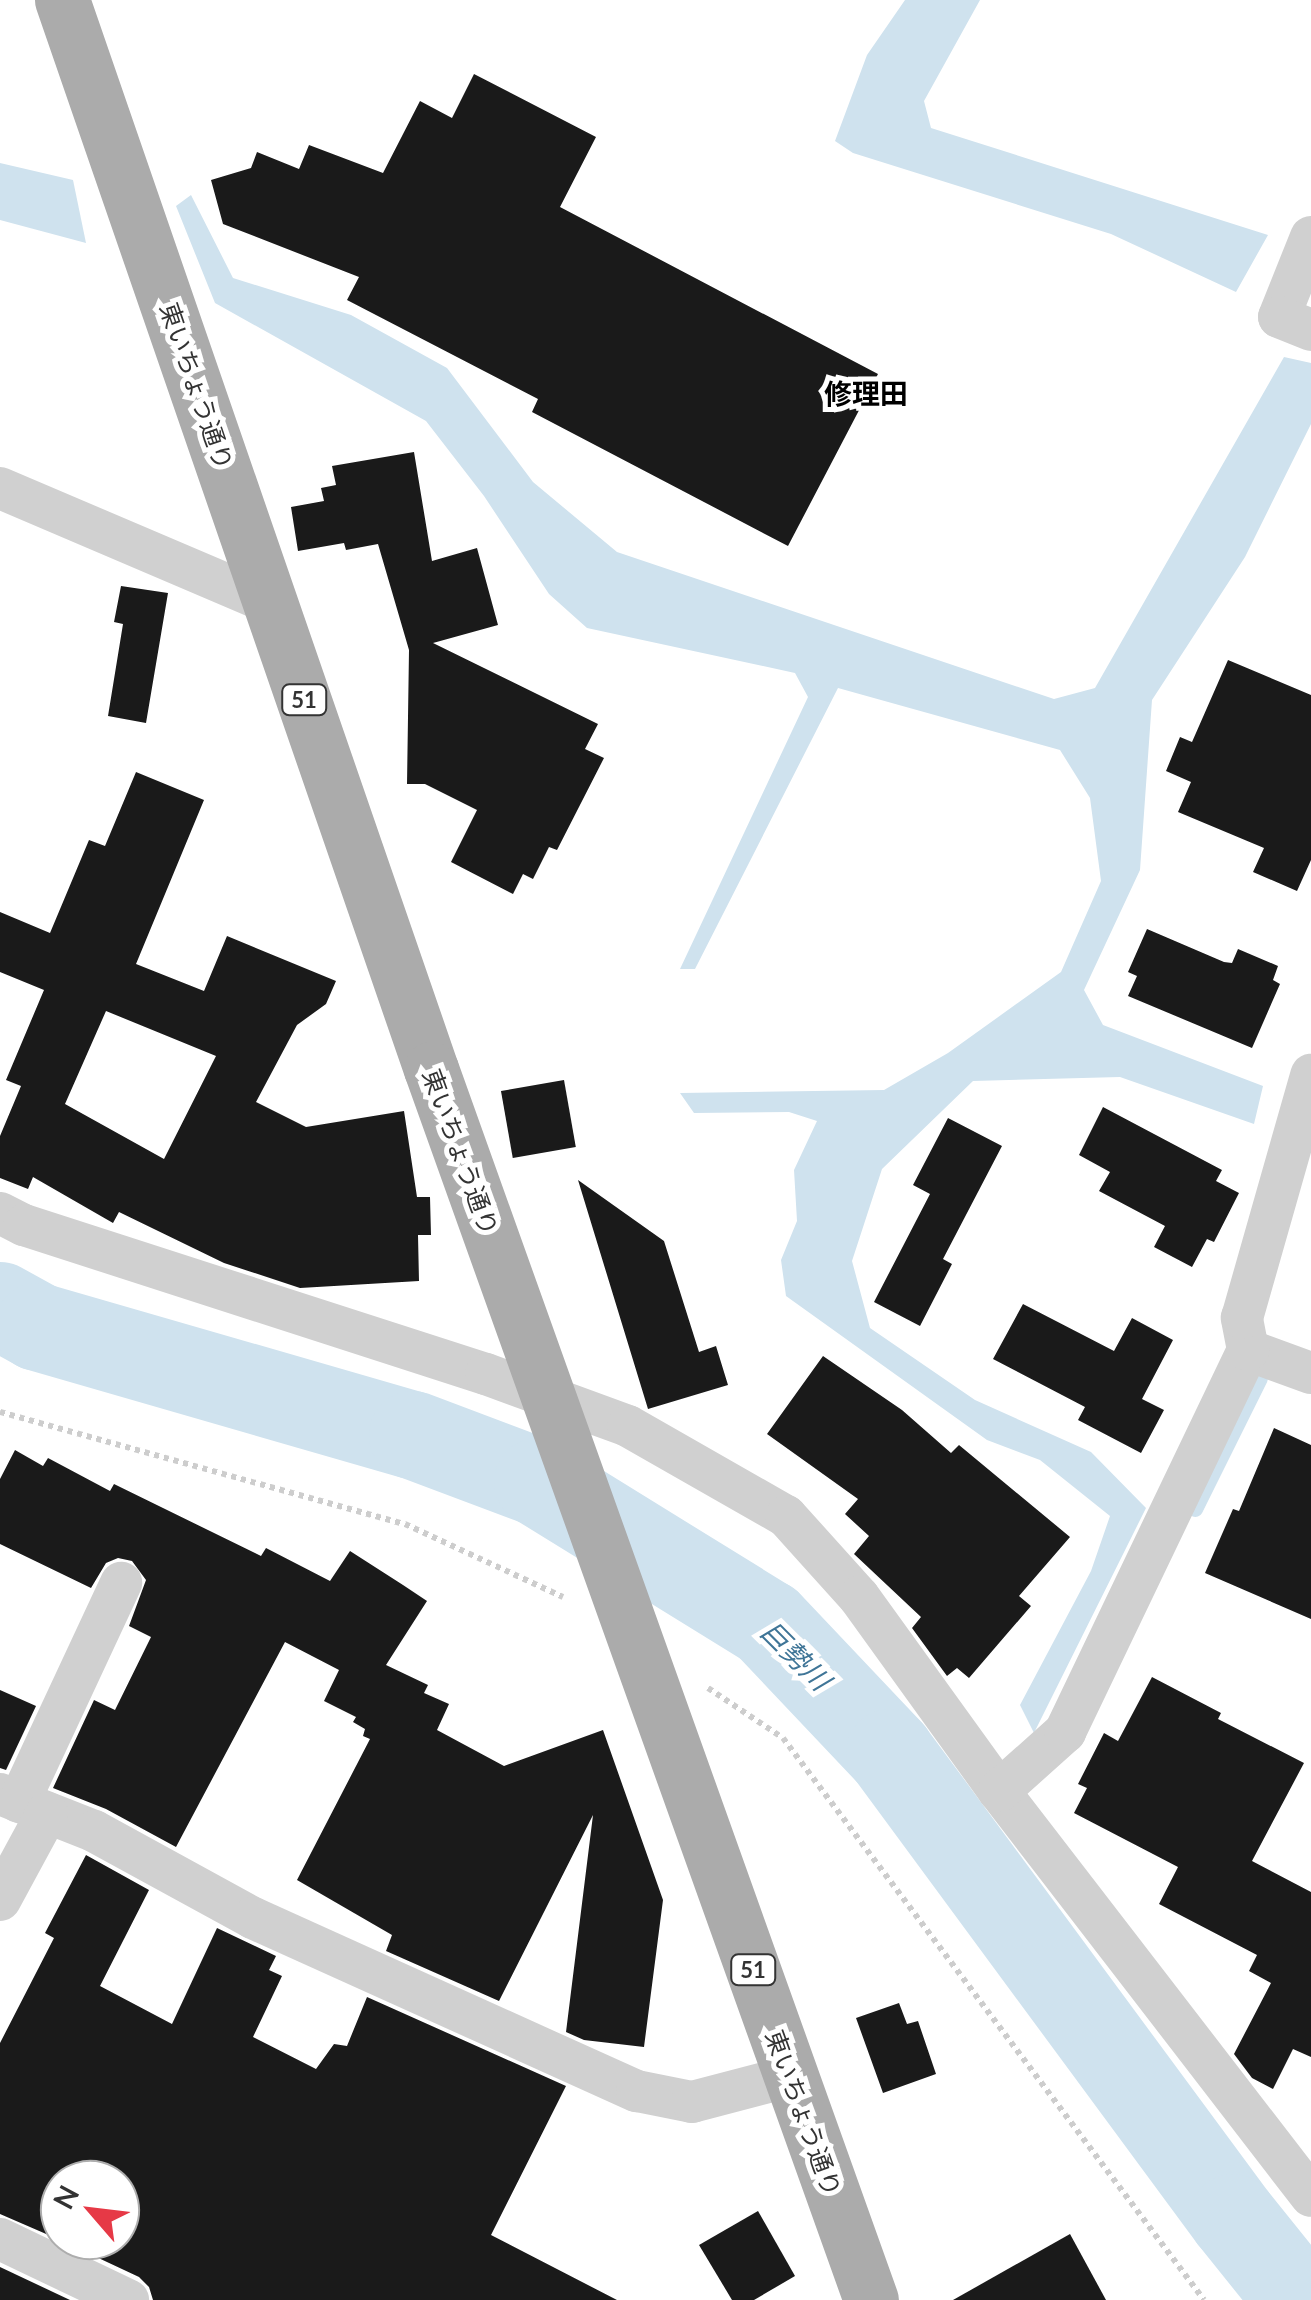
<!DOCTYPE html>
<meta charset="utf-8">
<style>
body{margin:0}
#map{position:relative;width:1311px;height:2300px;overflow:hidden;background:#fff;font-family:Lato,"Noto Sans JP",sans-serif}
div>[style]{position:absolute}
.water>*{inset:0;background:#cfe2ee}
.stream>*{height:15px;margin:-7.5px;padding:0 7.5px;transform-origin:7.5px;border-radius:7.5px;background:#cfe2ee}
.river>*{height:88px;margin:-44px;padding:0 44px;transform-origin:44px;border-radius:44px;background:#cfe2ee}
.building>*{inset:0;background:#1a1a1a;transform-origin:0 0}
.path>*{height:6px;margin-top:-3px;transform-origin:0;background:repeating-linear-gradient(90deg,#cdcdcd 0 5px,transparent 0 10px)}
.minor>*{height:42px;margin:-21px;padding:0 21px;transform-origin:21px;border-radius:21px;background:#d0d0d0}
.primary>*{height:55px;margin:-27.5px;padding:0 27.5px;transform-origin:27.5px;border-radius:27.5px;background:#ababab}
span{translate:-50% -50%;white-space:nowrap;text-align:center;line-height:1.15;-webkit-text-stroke:10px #fff;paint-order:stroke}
.shield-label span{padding:2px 8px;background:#fff;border:2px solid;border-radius:8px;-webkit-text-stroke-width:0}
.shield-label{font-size:22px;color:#333;font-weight:700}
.street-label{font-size:25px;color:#333}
.neighbourhood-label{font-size:28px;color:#000;font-weight:700}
.water-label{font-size:28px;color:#3f7597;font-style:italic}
.north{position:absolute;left:40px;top:2160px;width:100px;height:100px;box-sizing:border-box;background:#fff;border:2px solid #adadad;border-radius:50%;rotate:298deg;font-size:28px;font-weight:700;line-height:40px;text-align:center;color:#333}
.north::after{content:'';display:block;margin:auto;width:35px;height:45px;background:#e63946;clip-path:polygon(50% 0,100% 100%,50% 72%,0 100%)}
</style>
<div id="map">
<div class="water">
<div style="clip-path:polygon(905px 0,980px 0,924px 101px,931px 128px,1268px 235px,1236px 292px,1111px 234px,853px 153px,835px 141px,867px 55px)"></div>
<div style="clip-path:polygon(0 163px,73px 180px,86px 243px,0 220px)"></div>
<div style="clip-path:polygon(191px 195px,233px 278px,351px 315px,447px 368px,533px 482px,617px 552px,1054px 699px,1095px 688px,1284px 357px,1311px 363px,1311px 424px,1245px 557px,1152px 700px,1140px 870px,1084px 990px,1103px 1025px,1263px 1086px,1254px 1124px,1120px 1077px,973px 1081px,882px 1169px,852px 1261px,870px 1328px,975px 1400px,1091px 1452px,1146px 1508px,1034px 1733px,1020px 1705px,1091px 1571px,1110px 1516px,1040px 1460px,987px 1440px,786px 1296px,781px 1260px,797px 1221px,794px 1170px,817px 1121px,789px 1112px,694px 1113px,680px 1093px,884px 1090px,948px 1053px,1061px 972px,1101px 881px,1090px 798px,1060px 750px,838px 688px,695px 969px,680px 969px,808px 697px,795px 673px,587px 628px,549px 594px,484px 496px,426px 421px,215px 303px,176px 206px)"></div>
</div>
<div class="stream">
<div style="left:1195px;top:1509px;width:146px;rotate:-63.6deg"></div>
</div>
<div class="river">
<div style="left:0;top:1306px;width:43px;rotate:28.9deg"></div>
<div style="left:38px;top:1327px;width:390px;rotate:16.1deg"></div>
<div style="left:413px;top:1435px;width:134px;rotate:20.6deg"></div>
<div style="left:538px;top:1482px;width:270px;rotate:31.7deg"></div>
<div style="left:768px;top:1624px;width:178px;rotate:46.6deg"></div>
<div style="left:890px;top:1753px;width:578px;rotate:53.59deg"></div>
<div style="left:1233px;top:2218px;width:105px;rotate:51.2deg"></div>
</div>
<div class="building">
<div style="clip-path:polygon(474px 74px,596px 137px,560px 207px,878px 374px,788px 546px,532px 412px,538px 399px,347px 300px,359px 277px,223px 224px,211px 180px,251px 168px,257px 152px,299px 169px,309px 145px,383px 173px,420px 101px,452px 118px)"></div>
<div style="clip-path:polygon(414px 452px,432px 561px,477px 548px,498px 625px,433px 643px,598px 724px,585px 749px,604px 758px,557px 850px,549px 847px,533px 879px,523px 874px,513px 894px,451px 862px,477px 810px,425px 784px,407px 784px,409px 650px,378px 544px,346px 550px,344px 543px,298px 551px,291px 507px,324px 501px,321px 488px,336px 485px,332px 466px)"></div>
<div style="clip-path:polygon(121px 586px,168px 593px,146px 723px,108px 716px,123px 624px,114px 622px)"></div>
<div style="clip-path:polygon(1228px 660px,1311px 695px,1311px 860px,1297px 891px,1253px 872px,1264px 848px,1178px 812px,1191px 782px,1166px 771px,1180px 737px,1192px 742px)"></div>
<div style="clip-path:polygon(evenodd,136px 772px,204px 800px,136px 964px,204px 991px,227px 936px,336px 981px,326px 1004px,297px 1025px,256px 1102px,306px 1127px,404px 1111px,417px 1197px,430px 1197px,431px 1235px,418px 1235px,419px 1281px,300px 1288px,224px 1263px,119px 1212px,113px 1223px,33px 1177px,28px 1189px,0 1178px,0 1136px,21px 1086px,6px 1080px,44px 990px,0 972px,0 912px,50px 933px,89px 840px,105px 846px,136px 772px,106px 1011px,216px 1056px,164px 1159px,65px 1104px,106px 1011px)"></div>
<div style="clip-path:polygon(1147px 929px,1224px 962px,1232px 963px,1238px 949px,1278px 966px,1273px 980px,1280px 984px,1252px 1048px,1128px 996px,1137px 976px,1128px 972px)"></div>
<div style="left:564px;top:1080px;width:68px;height:64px;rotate:80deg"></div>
<div style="clip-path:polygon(1103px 1107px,1222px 1170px,1216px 1181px,1239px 1193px,1214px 1242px,1207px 1239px,1192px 1267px,1154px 1247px,1165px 1226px,1099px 1191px,1110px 1172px,1079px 1155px)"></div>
<div style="clip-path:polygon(948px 1118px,1002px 1146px,943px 1259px,952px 1264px,920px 1326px,874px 1302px,930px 1194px,913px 1185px)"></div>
<div style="clip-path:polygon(578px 1180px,664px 1241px,699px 1352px,716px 1346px,728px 1385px,648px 1409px)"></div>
<div style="clip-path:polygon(1023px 1304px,1114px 1351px,1132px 1318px,1173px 1340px,1142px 1399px,1164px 1410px,1141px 1453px,1078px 1420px,1085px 1407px,993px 1359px)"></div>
<div style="clip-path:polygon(823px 1356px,902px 1410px,951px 1453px,959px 1445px,1070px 1537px,1019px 1596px,1031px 1606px,969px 1678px,957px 1668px,947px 1676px,912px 1628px,921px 1617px,854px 1554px,869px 1536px,845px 1514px,858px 1499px,767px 1434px)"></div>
<div style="clip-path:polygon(1274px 1428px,1311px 1445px,1311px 1619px,1205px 1573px,1233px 1509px,1239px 1511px)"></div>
<div style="clip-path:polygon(15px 1450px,43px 1466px,48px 1458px,110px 1491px,114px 1484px,261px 1556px,266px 1548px,330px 1581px,350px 1551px,403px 1585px,427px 1601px,386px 1665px,428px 1685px,424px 1693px,449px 1704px,437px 1730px,504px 1766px,603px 1730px,663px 1900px,644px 2047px,584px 2040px,566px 2032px,593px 1815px,499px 2001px,386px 1951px,392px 1935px,297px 1880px,370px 1739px,363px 1736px,365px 1729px,353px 1722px,356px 1717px,324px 1701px,339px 1670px,285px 1642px,176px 1847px,106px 1809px,53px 1788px,94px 1700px,115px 1710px,151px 1637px,129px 1626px,146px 1580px,132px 1561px,118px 1558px,106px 1563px,91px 1588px,0 1544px,0 1479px)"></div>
<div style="clip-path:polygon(1152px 1677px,1221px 1713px,1218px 1719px,1304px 1763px,1252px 1861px,1311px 1892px,1311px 2057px,1293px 2049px,1273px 2089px,1252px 2078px,1234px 2054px,1271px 1983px,1249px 1971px,1257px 1955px,1159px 1904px,1178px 1867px,1074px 1813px,1087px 1788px,1078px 1784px,1104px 1733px,1118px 1741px)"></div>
<div style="clip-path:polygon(0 1690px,36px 1706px,6px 1770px,0 1768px)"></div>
<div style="clip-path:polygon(86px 1855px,149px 1890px,100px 1986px,172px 2024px,217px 1928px,276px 1956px,269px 1970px,282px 1976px,253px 2037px,316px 2069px,334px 2044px,347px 2046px,367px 1997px,566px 2086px,491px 2235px,617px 2300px,153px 2300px,149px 2287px,139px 2277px,60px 2240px,120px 2240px,120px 2180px,60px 2180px,60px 2240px,0 2214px,0 2043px,54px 1938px,45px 1933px)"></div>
<div style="clip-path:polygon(899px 2003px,907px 2024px,918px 2021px,936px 2074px,883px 2093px,856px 2018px)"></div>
<div style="clip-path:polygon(758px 2211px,795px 2276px,754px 2300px,732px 2300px,699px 2245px)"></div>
<div style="clip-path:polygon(1070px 2234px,1106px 2300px,953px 2300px)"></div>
<div style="clip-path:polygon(0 2267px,70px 2300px,0 2300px)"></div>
</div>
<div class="path">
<div style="left:0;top:1412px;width:420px;rotate:15.5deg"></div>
<div style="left:405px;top:1524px;width:174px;rotate:24.8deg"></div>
<div style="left:708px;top:1688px;width:90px;rotate:33.7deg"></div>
<div style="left:783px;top:1738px;width:702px;rotate:53.16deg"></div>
</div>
<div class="minor">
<div style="left:1311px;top:237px;width:86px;rotate:111.8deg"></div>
<div style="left:1279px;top:317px;width:35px;rotate:22deg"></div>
<div style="left:0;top:488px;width:296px;rotate:23.1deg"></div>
<div style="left:0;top:1213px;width:27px;rotate:27deg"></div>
<div style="left:24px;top:1225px;width:485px;rotate:17.9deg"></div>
<div style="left:486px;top:1374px;width:151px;rotate:20.1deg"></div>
<div style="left:628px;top:1426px;width:182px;rotate:29.7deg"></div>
<div style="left:786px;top:1516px;width:109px;rotate:48deg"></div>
<div style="left:859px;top:1597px;width:239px;rotate:54.2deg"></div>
<div style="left:999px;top:1791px;width:511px;rotate:52.39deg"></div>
<div style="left:1248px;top:1350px;width:67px;rotate:20.1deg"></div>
<div style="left:999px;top:1791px;width:89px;rotate:-41.8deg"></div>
<div style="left:1065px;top:1732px;width:424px;rotate:-64.4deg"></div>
<div style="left:1248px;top:1350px;width:33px;rotate:-101deg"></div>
<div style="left:1242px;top:1318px;width:253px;rotate:-74.1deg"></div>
<div style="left:0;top:1794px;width:101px;rotate:21.5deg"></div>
<div style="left:94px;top:1831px;width:181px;rotate:28.7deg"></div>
<div style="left:253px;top:1918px;width:421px;rotate:24.3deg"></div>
<div style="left:637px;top:2091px;width:56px;rotate:11.3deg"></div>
<div style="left:692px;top:2102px;width:102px;rotate:-14.7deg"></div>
<div style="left:19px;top:1802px;width:242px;rotate:-65deg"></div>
<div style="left:0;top:1900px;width:99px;rotate:-61.6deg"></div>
<div style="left:0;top:2239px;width:142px;rotate:25.5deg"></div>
</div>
<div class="primary">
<div style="left:62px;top:0;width:1131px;rotate:70.96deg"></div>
<div style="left:431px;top:1069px;width:1307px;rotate:70.33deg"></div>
</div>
<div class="shield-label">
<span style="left:304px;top:700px">51</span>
<span style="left:753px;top:1970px">51</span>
</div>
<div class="street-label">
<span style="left:197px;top:386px;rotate:71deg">東いちょう通り</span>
<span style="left:461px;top:1152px;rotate:70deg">東いちょう通り</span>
<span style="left:804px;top:2113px;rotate:70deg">東いちょう通り</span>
</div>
<div class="neighbourhood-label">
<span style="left:866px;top:393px">修理田</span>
</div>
<div class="water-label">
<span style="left:796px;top:1655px;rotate:45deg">巨勢川</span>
</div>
<div class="north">N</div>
</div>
